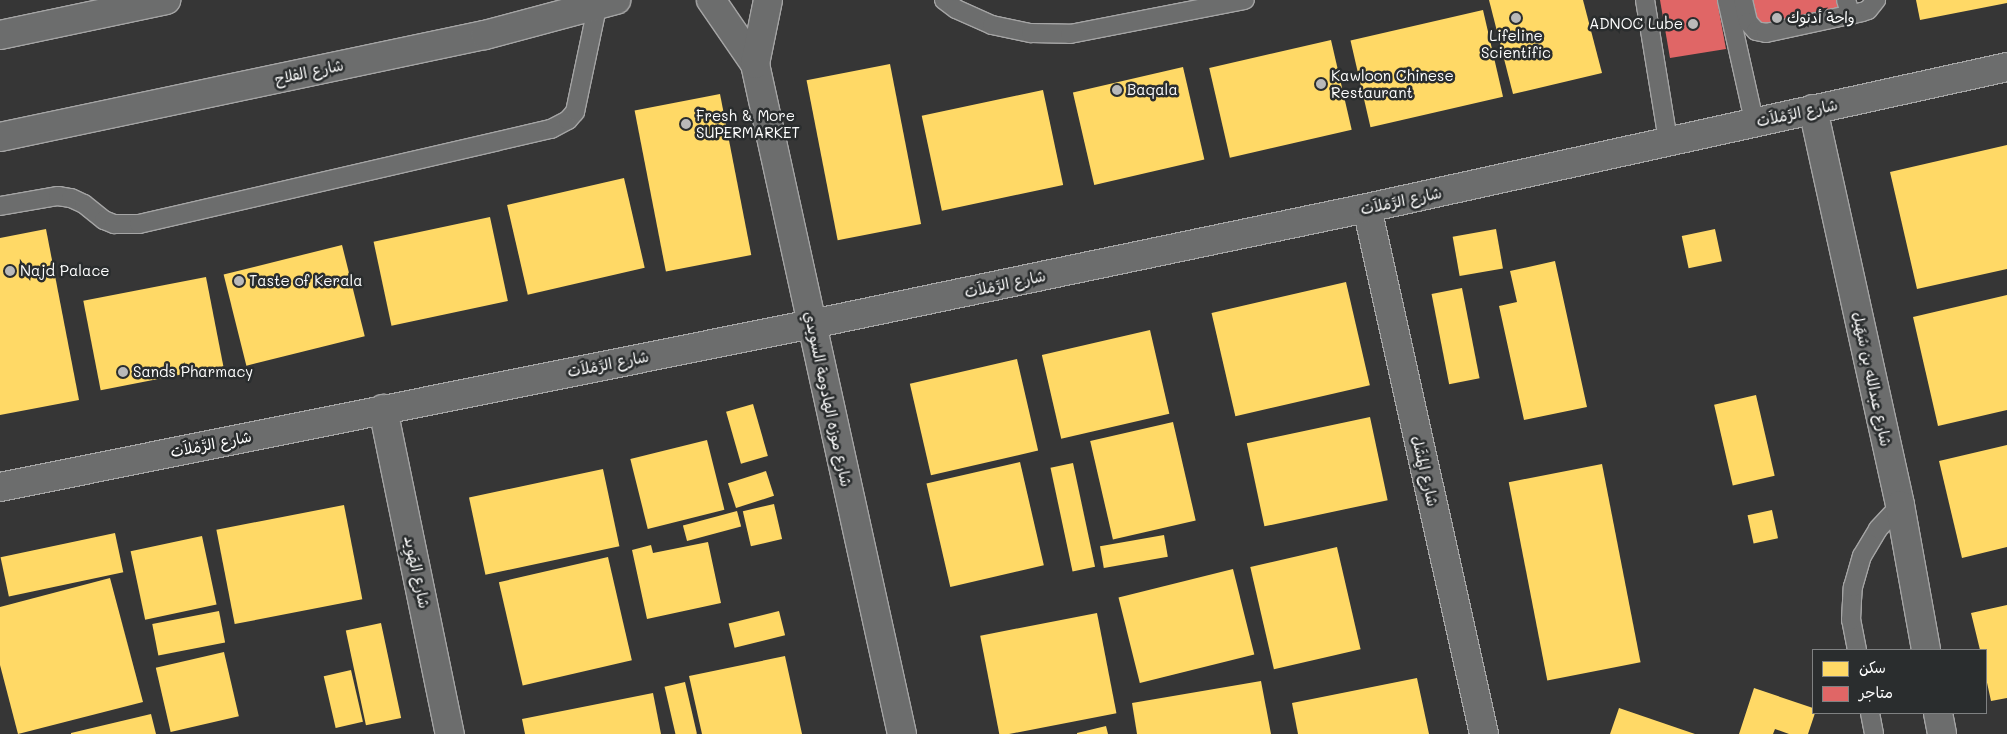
<!DOCTYPE html>
<meta charset="utf-8">
<style>
body{margin:0}
#map{position:relative;width:2007px;height:734px;overflow:hidden;background:#363636;font-family:Mali,"Playpen Sans Arabic",sans-serif}
div>[style]{position:absolute}
.homes>*{inset:0;background:#ffd966;transform-origin:0 0}
.shops>*{inset:0;background:#e06666}
.roads{filter:drop-shadow(1px 0 #a5a5a5) drop-shadow(-1px 0 #a5a5a5) drop-shadow(0 1px #a5a5a5) drop-shadow(0 -1px #a5a5a5)}
.lane>*{height:18px;margin:-9px;padding:0 9px;transform-origin:9px;border-radius:9px;background:#6c6d6d}
.street>*{height:28px;margin:-14px;padding:0 14px;transform-origin:14px;border-radius:14px;background:#6c6d6d}
.secondary>*{height:28px;margin:-14px;padding:0 14px;transform-origin:14px;border-radius:14px;background:#6c6d6d}
.dots>*{width:14px;height:14px;translate:-50% -50%;box-sizing:border-box;border:2px solid #2a2d2e;border-radius:50%}
span{translate:-50% -50%;white-space:nowrap;text-align:center;line-height:1.15;-webkit-text-stroke:5px #2a2d2e;paint-order:stroke}
.poi-label{font-size:15px;color:#fff}
.left{translate:0 -50%;text-align:left}
.right{translate:-100% -50%;text-align:right}
.street-label{font-size:15px;color:#fff}
.legend{position:absolute;left:1812px;top:649px;width:175px;height:65px;box-sizing:border-box;background:#2a2d2e;border:1px solid #7f8182;margin:0;padding:6px 9px;list-style:none;font-size:15px;color:#fff}
.legend li{display:flex;align-items:center;gap:10px;height:25px}
.legend b{width:25px;border:1px solid #7f8182}
</style>
<div id="map">
<div class="homes">
<div style="clip-path:polygon(1489px 0,1583px 0,1602px 73px,1513px 94px)"></div>
<div style="clip-path:polygon(1916px 0,2007px 0,2007px 3px,1920px 20px)"></div>
<div style="left:1483px;top:10px;width:89px;height:136px;rotate:77deg"></div>
<div style="left:1331px;top:40px;width:92px;height:125px;rotate:77deg"></div>
<div style="left:890px;top:64px;width:163px;height:85px;rotate:79deg"></div>
<div style="left:1183px;top:67px;width:95px;height:113px;rotate:77deg"></div>
<div style="left:1043px;top:90px;width:97px;height:124px;rotate:78deg"></div>
<div style="left:720px;top:94px;width:164px;height:87px;rotate:79deg"></div>
<div style="clip-path:polygon(2007px 145px,2007px 269px,1917px 289px,1890px 172px)"></div>
<div style="left:624px;top:178px;width:92px;height:120px;rotate:77deg"></div>
<div style="left:490px;top:217px;width:86px;height:119px;rotate:78deg"></div>
<div style="clip-path:polygon(46px 229px,79px 400px,0 415px,0 238px)"></div>
<div style="left:1496px;top:229px;width:40px;height:44px;rotate:80deg"></div>
<div style="left:1715px;top:229px;width:33px;height:34px;rotate:78deg"></div>
<div style="left:342px;top:245px;width:94px;height:122px;rotate:76deg"></div>
<div style="clip-path:polygon(1555px 261px,1587px 407px,1524px 420px,1499px 306px,1517px 302px,1510px 271px)"></div>
<div style="left:206px;top:277px;width:91px;height:125px;rotate:79deg"></div>
<div style="left:1346px;top:282px;width:106px;height:138px;rotate:77deg"></div>
<div style="left:1462px;top:288px;width:92px;height:31px;rotate:79deg"></div>
<div style="clip-path:polygon(2007px 295px,2007px 410px,1938px 426px,1913px 317px)"></div>
<div style="left:1150px;top:330px;width:86px;height:111px;rotate:77deg"></div>
<div style="left:1017px;top:359px;width:94px;height:110px;rotate:77deg"></div>
<div style="left:1756px;top:395px;width:83px;height:43px;rotate:77deg"></div>
<div style="left:753px;top:404px;width:54px;height:28px;rotate:74deg"></div>
<div style="left:1370px;top:417px;width:85px;height:126px;rotate:78deg"></div>
<div style="left:1173px;top:422px;width:101px;height:85px;rotate:77deg"></div>
<div style="left:707px;top:440px;width:72px;height:79px;rotate:76deg"></div>
<div style="clip-path:polygon(2007px 445px,2007px 547px,1962px 558px,1939px 461px)"></div>
<div style="left:1020px;top:462px;width:106px;height:96px;rotate:77deg"></div>
<div style="left:1073px;top:463px;width:106px;height:23px;rotate:78deg"></div>
<div style="left:1602px;top:464px;width:202px;height:95px;rotate:79deg"></div>
<div style="left:603px;top:469px;width:79px;height:137px;rotate:78deg"></div>
<div style="left:766px;top:471px;width:26px;height:40px;rotate:72deg"></div>
<div style="left:774px;top:504px;width:36px;height:32px;rotate:77deg"></div>
<div style="left:344px;top:505px;width:96px;height:130px;rotate:79deg"></div>
<div style="left:1772px;top:510px;width:29px;height:25px;rotate:78deg"></div>
<div style="left:737px;top:511px;width:16px;height:56px;rotate:75deg"></div>
<div style="left:115px;top:533px;width:40px;height:117px;rotate:78deg"></div>
<div style="left:1164px;top:535px;width:22px;height:65px;rotate:80deg"></div>
<div style="left:202px;top:536px;width:70px;height:73px;rotate:78deg"></div>
<div style="clip-path:polygon(708px 542px,721px 603px,647px 619px,632px 550px,651px 545px,653px 553px)"></div>
<div style="left:1337px;top:547px;width:105px;height:89px;rotate:77deg"></div>
<div style="left:608px;top:557px;width:106px;height:112px;rotate:77deg"></div>
<div style="left:1233px;top:569px;width:88px;height:118px;rotate:76deg"></div>
<div style="clip-path:polygon(110px 578px,143px 702px,18px 734px,0 665px,0 607px)"></div>
<div style="clip-path:polygon(2007px 605px,2007px 698px,1991px 701px,1986px 678px,1986px 650px,1980px 650px,1971px 613px)"></div>
<div style="left:219px;top:611px;width:32px;height:68px;rotate:79deg"></div>
<div style="left:779px;top:611px;width:25px;height:52px;rotate:76deg"></div>
<div style="left:1097px;top:613px;width:102px;height:119px;rotate:79deg"></div>
<div style="left:381px;top:623px;width:97px;height:36px;rotate:78deg"></div>
<div style="left:224px;top:652px;width:66px;height:70px;rotate:77deg"></div>
<div style="clip-path:polygon(785px 656px,802px 734px,702px 734px,689px 676px)"></div>
<div style="left:351px;top:670px;width:53px;height:28px;rotate:77deg"></div>
<div style="clip-path:polygon(1417px 678px,1429px 734px,1298px 734px,1292px 703px)"></div>
<div style="clip-path:polygon(1261px 681px,1271px 734px,1137px 734px,1132px 703px)"></div>
<div style="left:685px;top:682px;width:53px;height:21px;rotate:77deg"></div>
<div style="clip-path:polygon(1754px 688px,1813px 708px,1815px 713px,1808px 734px,1789px 734px,1775px 729px,1773px 734px,1739px 734px)"></div>
<div style="clip-path:polygon(653px 693px,661px 734px,525px 734px,522px 719px)"></div>
<div style="clip-path:polygon(1619px 708px,1695px 734px,1610px 734px)"></div>
<div style="clip-path:polygon(151px 714px,156px 734px,71px 734px,71px 733px)"></div>
<div style="clip-path:polygon(1106px 726px,1108px 734px,1077px 734px,1077px 733px)"></div>
</div>
<div class="shops">
<div style="clip-path:polygon(1660px 0,1717px 0,1726px 49px,1670px 58px)"></div>
<div style="clip-path:polygon(1753px 0,1837px 0,1839px 11px,1758px 25px)"></div>
</div>
<div class="roads">
<div class="lane">
<div style="left:944px;top:0;width:15px;rotate:37deg"></div>
<div style="left:956px;top:9px;width:39px;rotate:24deg"></div>
<div style="left:992px;top:25px;width:40px;rotate:12deg"></div>
<div style="left:1031px;top:33px;width:39px;rotate:1deg"></div>
<div style="left:1070px;top:34px;width:178px;rotate:-11deg"></div>
<div style="left:1645px;top:0;width:143px;rotate:80.7deg"></div>
<div style="left:1727px;top:0;width:124px;rotate:77.4deg"></div>
<div style="left:1743px;top:0;width:23px;rotate:77deg"></div>
<div style="left:1748px;top:22px;width:12px;rotate:48deg"></div>
<div style="left:1756px;top:31px;width:10px;rotate:11deg"></div>
<div style="left:1766px;top:33px;width:98px;rotate:-12.3deg"></div>
<div style="left:1862px;top:12px;width:6px;rotate:-18deg"></div>
<div style="left:1868px;top:10px;width:13px;rotate:-51deg"></div>
<div style="left:1846px;top:0;width:16px;rotate:72deg"></div>
<div style="left:0;top:206px;width:59px;rotate:-9.8deg"></div>
<div style="left:58px;top:196px;width:13px;rotate:9deg"></div>
<div style="left:71px;top:198px;width:14px;rotate:25deg"></div>
<div style="left:84px;top:204px;width:26px;rotate:39deg"></div>
<div style="left:104px;top:220px;width:11px;rotate:22deg"></div>
<div style="left:114px;top:224px;width:25px"></div>
<div style="left:139px;top:224px;width:423px;rotate:-13deg"></div>
<div style="left:551px;top:129px;width:19px;rotate:-28deg"></div>
<div style="left:568px;top:120px;width:11px;rotate:-49deg"></div>
<div style="left:575px;top:112px;width:111px;rotate:-78.1deg"></div>
<div style="left:1857px;top:650px;width:31px;rotate:-101deg"></div>
<div style="left:1851px;top:620px;width:33px;rotate:-87deg"></div>
<div style="left:1853px;top:587px;width:32px;rotate:-74deg"></div>
<div style="left:1862px;top:556px;width:31px;rotate:-59deg"></div>
<div style="left:1878px;top:529px;width:33px;rotate:-47deg"></div>
<div style="left:1870px;top:713px;width:21px;rotate:79deg"></div>
</div>
<div class="street">
<div style="left:711px;top:0;width:78px;rotate:55.5deg"></div>
<div style="left:755px;top:64px;width:686px;rotate:77.63deg"></div>
<div style="left:755px;top:64px;width:65px;rotate:-78.5deg"></div>
<div style="left:1813px;top:109px;width:405px;rotate:77.6deg"></div>
<div style="left:1900px;top:505px;width:147px;rotate:79.8deg"></div>
<div style="left:1367px;top:208px;width:539px;rotate:77.46deg"></div>
<div style="left:383px;top:409px;width:332px;rotate:78.4deg"></div>
<div style="left:0;top:487px;width:828px;rotate:-11.35deg"></div>
<div style="left:812px;top:324px;width:567px;rotate:-11.81deg"></div>
<div style="left:1367px;top:208px;width:655px;rotate:-12.42deg"></div>
<div style="left:1938px;top:713px;width:21px;rotate:79deg"></div>
</div>
<div class="secondary">
<div style="left:0;top:35px;width:170px;rotate:-11.9deg"></div>
<div style="left:0;top:137px;width:496px;rotate:-11.9deg"></div>
<div style="left:485px;top:35px;width:136px;rotate:-15deg"></div>
</div>
</div>
<div class="dots">
<div style="left:1516px;top:18px;background:#b9b9b9"></div>
<div style="left:1777px;top:18px;background:#b9b9b9"></div>
<div style="left:1693px;top:24px;background:#b9b9b9"></div>
<div style="left:1321px;top:84px;background:#b9b9b9"></div>
<div style="left:1117px;top:90px;background:#b9b9b9"></div>
<div style="left:686px;top:124px;background:#b9b9b9"></div>
<div style="left:10px;top:271px;background:#b9b9b9"></div>
<div style="left:239px;top:281px;background:#b9b9b9"></div>
<div style="left:123px;top:372px;background:#b9b9b9"></div>
</div>
<div class="poi-label">
<span class="left" style="left:1787px;top:18px">واحة أدنوك</span>
<span class="right" style="left:1683px;top:24px">ADNOC Lube</span>
<span style="left:1516px;top:44px">Lifeline<br>Scientific</span>
<span class="left" style="left:1331px;top:84px">Kawloon Chinese<br>Restaurant</span>
<span class="left" style="left:1127px;top:90px">Baqala</span>
<span class="left" style="left:696px;top:124px">Fresh &amp; More<br>SUPERMARKET</span>
<span class="left" style="left:20px;top:271px">Najd Palace</span>
<span class="left" style="left:249px;top:281px">Taste of Kerala</span>
<span class="left" style="left:133px;top:372px">Sands Pharmacy</span>
</div>
<div class="street-label">
<span style="left:309px;top:72px;rotate:-12deg">شارع الفلاح</span>
<span style="left:1797px;top:113px;rotate:-12deg">شارع الرَّمْلاَت</span>
<span style="left:1401px;top:201px;rotate:-12deg">شارع الرَّمْلاَت</span>
<span style="left:1005px;top:284px;rotate:-12deg">شارع الرَّمْلاَت</span>
<span style="left:608px;top:364px;rotate:-11deg">شارع الرَّمْلاَت</span>
<span style="left:1872px;top:379px;rotate:78deg">شارع عبدالله بن سُهَيل</span>
<span style="left:828px;top:399px;rotate:78deg">شارع موزه الهادومة السويدي</span>
<span style="left:211px;top:444px;rotate:-11deg">شارع الرَّمْلاَت</span>
<span style="left:1425px;top:471px;rotate:77deg">شارع المِشَل</span>
<span style="left:417px;top:572px;rotate:78deg">شارع الهَوِيد</span>
</div>
<ul class="legend">
<li><b style="height:14px;background:#ffd966"></b>سكن</li>
<li><b style="height:14px;background:#e06666"></b>متاجر</li>
</ul>
</div>
